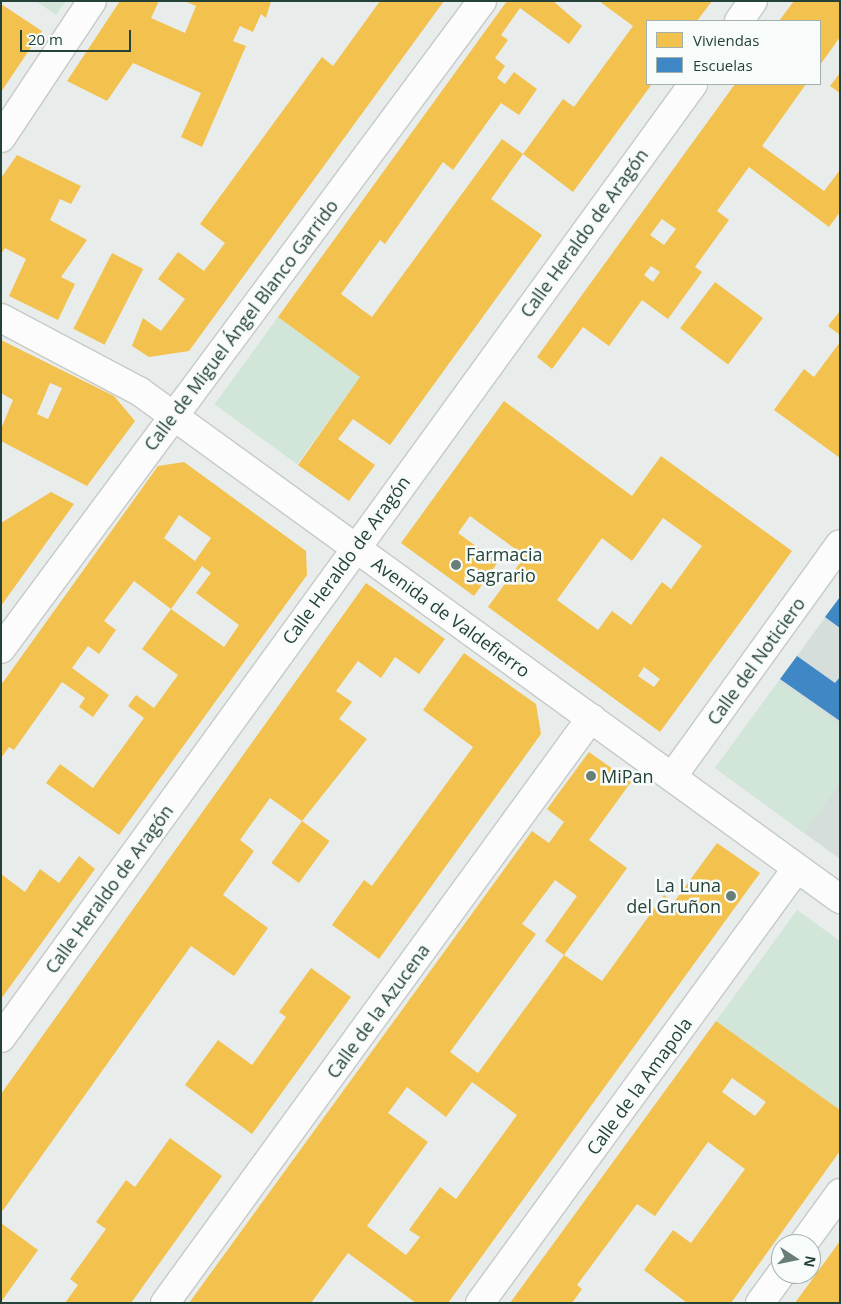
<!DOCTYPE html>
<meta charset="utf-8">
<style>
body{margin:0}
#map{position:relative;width:841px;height:1304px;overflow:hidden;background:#e8edeb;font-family:"Open Sans",sans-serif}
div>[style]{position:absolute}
.built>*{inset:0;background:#d6dedb}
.green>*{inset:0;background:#d1e6d8;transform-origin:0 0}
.homes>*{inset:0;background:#f2c14e;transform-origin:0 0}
.schools>*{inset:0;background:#3f88c5}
.roads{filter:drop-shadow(1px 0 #c5cac8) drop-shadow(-1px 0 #c5cac8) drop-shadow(0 1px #c5cac8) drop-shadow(0 -1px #c5cac8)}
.minor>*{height:28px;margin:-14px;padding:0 14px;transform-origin:14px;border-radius:14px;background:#fcfcfc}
.dots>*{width:14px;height:14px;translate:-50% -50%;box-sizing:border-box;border:2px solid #f7fbf9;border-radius:50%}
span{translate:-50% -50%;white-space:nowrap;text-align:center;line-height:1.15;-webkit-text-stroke:5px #f7fbf9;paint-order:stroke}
.street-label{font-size:18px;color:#24423a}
.poi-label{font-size:18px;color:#24423a}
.left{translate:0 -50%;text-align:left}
.right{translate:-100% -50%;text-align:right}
.frame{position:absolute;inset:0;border:2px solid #24423a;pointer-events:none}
.legend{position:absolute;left:646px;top:20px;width:175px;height:65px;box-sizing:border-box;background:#f7fbf9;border:1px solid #a3b1ad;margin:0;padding:6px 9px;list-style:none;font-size:15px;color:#24423a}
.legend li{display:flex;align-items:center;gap:10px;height:25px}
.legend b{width:25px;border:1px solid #a3b1ad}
.north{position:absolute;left:771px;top:1234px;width:50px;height:50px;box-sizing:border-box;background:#f7fbf9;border:1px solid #a3b1ad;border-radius:50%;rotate:101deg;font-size:14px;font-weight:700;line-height:20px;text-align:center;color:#24423a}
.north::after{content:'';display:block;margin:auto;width:18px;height:22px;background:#697e78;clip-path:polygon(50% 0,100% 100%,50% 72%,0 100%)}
.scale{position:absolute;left:20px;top:30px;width:111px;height:22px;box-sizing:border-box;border:2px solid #24423a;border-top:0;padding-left:6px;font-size:15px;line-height:18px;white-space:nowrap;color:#24423a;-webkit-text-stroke:4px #f7fbf9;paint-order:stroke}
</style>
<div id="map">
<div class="built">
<div style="clip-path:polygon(840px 597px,840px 859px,715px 768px)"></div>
</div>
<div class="green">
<div style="clip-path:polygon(36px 1px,66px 1px,56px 15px)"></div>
<div style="left:278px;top:317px;width:102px;height:108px;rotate:36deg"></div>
<div style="clip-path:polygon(779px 681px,840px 724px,840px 783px,804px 833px,715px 768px)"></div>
<div style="clip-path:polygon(797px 910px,840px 941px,840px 1110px,716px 1021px)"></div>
</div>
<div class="homes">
<div style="clip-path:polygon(120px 1px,159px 1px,151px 18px,185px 33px,196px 6px,184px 1px,271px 1px,266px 18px,261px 14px,253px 32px,240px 26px,233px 41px,246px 46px,202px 147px,181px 137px,201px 93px,133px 63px,107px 101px,67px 81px)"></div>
<div style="clip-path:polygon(380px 1px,444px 1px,189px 351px,149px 357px,132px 346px,143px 318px,161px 331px,185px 299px,158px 279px,178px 252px,204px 271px,225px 243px,200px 224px,322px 57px,333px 66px)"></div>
<div style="clip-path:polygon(507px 1px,553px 1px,582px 26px,569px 44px,520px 8px,501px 35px,508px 40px,495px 58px,505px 66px,497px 78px,505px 84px,514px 72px,537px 89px,519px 115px,501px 103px,453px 170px,443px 162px,385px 244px,380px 240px,341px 294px,372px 317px,502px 139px,523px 154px,491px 199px,542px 235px,390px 445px,353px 419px,338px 439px,375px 465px,349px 501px,298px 465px,360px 377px,278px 317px)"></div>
<div style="clip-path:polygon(599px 1px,712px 1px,697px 21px,647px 21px,647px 84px,652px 84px,573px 192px,523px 154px,563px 99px,574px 107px,633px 26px)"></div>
<div style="clip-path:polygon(794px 1px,840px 1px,840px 37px,820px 65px,820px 21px,779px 21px)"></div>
<div style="clip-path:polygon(1px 4px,42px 31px,1px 92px)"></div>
<div style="clip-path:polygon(840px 73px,840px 93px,830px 86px)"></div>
<div style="clip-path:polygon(evenodd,735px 84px,806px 84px,762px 146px,824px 191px,840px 170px,840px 212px,829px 227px,749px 167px,717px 211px,729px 220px,695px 267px,702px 272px,668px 319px,642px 300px,609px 346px,583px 327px,552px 369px,537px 357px,735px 84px,662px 219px,676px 229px,664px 245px,650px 235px,662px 219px,735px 84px,651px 266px,660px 272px,653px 282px,644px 275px,651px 266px)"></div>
<div style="clip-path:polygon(17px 155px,81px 186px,71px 204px,60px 199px,50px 220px,87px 240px,61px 277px,75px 284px,58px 320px,9px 296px,26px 259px,5px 248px,1px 254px,1px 178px)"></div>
<div style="left:112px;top:253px;width:35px;height:85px;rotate:27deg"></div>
<div style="left:715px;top:282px;width:60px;height:58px;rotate:37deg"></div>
<div style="clip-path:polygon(840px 311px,840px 335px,828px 326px)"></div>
<div style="clip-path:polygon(evenodd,1px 340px,114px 396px,135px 421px,87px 486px,1px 441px,1px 429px,13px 400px,1px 393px,1px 340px,50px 383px,62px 388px,48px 419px,37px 414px,50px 383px)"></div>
<div style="clip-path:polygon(840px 342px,840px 458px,774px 410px,804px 369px,814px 377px)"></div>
<div style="clip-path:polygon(evenodd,504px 401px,632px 496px,661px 456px,792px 551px,660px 732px,488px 607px,525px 556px,470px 516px,458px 533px,498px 562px,474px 596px,401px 543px,504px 401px,663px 518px,702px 546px,671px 589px,662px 582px,631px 625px,612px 611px,598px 630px,557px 600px,602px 538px,632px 561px,663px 518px,504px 401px,644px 667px,660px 679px,654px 687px,638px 676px,644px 667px)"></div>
<div style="clip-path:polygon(evenodd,184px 462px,306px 551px,307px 575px,119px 835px,46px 783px,60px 764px,93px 788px,144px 718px,128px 706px,136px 695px,154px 708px,178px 675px,142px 649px,171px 609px,224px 647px,239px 625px,196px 593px,211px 573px,202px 566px,171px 609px,134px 581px,104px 621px,116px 630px,99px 654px,88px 646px,72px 668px,109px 695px,93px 717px,79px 707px,85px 698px,62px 682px,14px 750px,9px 747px,1px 758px,1px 685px,158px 466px,184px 462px,179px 515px,211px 538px,195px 561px,164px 538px,179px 515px)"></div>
<div style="clip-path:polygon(51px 492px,74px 504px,1px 606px,1px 523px)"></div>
<div style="clip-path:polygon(366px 583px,445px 639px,419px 674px,395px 657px,381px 678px,358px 661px,336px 691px,352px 702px,339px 719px,367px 739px,302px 821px,270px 798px,240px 840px,254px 851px,223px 895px,268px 928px,234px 976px,191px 946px,1px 1213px,1px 1094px)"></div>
<div style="clip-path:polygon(464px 653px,536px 704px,541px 734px,379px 959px,332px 925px,364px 880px,372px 886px,473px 747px,423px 710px)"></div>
<div style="clip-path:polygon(evenodd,589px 752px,631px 782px,589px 840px,627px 868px,564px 955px,545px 941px,577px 896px,555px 880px,522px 924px,536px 934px,450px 1052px,478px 1073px,564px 955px,602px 981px,664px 895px,674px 902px,717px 843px,760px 873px,686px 975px,448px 1303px,416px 1303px,348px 1253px,311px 1303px,189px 1303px,532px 831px,549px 843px,564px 822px,547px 809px,589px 752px,472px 1082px,517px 1115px,456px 1199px,440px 1187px,409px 1230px,420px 1237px,406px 1255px,367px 1226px,428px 1142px,388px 1113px,407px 1087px,446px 1117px,472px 1082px)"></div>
<div style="left:302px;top:821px;width:34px;height:52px;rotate:36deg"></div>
<div style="clip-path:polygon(79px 856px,95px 869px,1px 999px,1px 874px,25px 892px,40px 869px,59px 883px)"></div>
<div style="clip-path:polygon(311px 968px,351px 997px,252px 1134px,185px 1085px,218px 1040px,252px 1065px,286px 1017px,279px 1012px)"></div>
<div style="clip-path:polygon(evenodd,716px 1021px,840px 1110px,840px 1151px,731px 1303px,687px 1303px,644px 1270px,673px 1230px,691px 1243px,745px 1169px,708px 1142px,655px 1216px,637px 1204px,577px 1285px,582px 1289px,572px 1303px,510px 1303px,716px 1021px,732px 1078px,766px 1102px,755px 1116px,722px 1092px,732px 1078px)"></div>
<div style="clip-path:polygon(170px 1138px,222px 1176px,131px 1303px,65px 1303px,78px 1285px,70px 1279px,106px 1229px,96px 1222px,126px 1180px,135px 1187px)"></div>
<div style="clip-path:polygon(1px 1223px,38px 1250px,1px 1302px)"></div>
<div style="clip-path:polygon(840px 1241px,840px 1303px,795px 1303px,808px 1285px)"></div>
</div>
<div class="schools">
<div style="clip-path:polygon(840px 597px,840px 628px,825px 617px)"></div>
<div style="clip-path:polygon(797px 656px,835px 683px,840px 677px,840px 721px,780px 679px)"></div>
</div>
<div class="roads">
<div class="minor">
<div style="left:739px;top:21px;width:24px;rotate:-55deg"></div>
<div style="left:1px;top:138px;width:164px;rotate:-56.4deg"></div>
<div style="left:1px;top:318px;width:156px;rotate:27.9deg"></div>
<div style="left:139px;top:391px;width:866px;rotate:35.93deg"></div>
<div style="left:1px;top:649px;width:807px;rotate:-53.41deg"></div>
<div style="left:672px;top:777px;width:287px;rotate:-54.2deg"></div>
<div style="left:1px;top:1038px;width:1179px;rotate:-54.04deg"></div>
<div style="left:803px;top:1244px;width:63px;rotate:-54deg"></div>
<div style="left:165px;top:1303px;width:724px;rotate:-53.94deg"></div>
<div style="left:480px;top:1303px;width:538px;rotate:-53.92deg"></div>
<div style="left:760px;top:1303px;width:36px;rotate:-54deg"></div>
</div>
</div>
<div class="dots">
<div style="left:456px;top:565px;background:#697e78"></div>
<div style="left:591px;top:776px;background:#697e78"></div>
<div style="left:731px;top:896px;background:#697e78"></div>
</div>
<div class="street-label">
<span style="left:584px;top:233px;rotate:-54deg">Calle Heraldo de Aragón</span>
<span style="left:241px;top:325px;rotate:-53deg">Calle de Miguel Ángel Blanco Garrido</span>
<span style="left:346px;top:560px;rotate:-54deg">Calle Heraldo de Aragón</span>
<span style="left:451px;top:617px;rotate:36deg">Avenida de Valdefierro</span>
<span style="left:756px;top:661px;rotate:-54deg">Calle del Noticiero</span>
<span style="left:109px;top:889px;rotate:-54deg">Calle Heraldo de Aragón</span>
<span style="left:378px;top:1011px;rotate:-54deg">Calle de la Azucena</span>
<span style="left:639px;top:1086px;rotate:-54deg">Calle de la Amapola</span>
</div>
<div class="poi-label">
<span class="left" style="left:466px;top:565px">Farmacia<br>Sagrario</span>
<span class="left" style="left:601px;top:776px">MiPan</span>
<span class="right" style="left:721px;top:896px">La Luna<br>del Gruñon</span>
</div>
<div class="frame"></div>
<ul class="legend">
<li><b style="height:14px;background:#f2c14e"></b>Viviendas</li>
<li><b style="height:14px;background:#3f88c5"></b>Escuelas</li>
</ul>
<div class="north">N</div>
<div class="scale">20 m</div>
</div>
